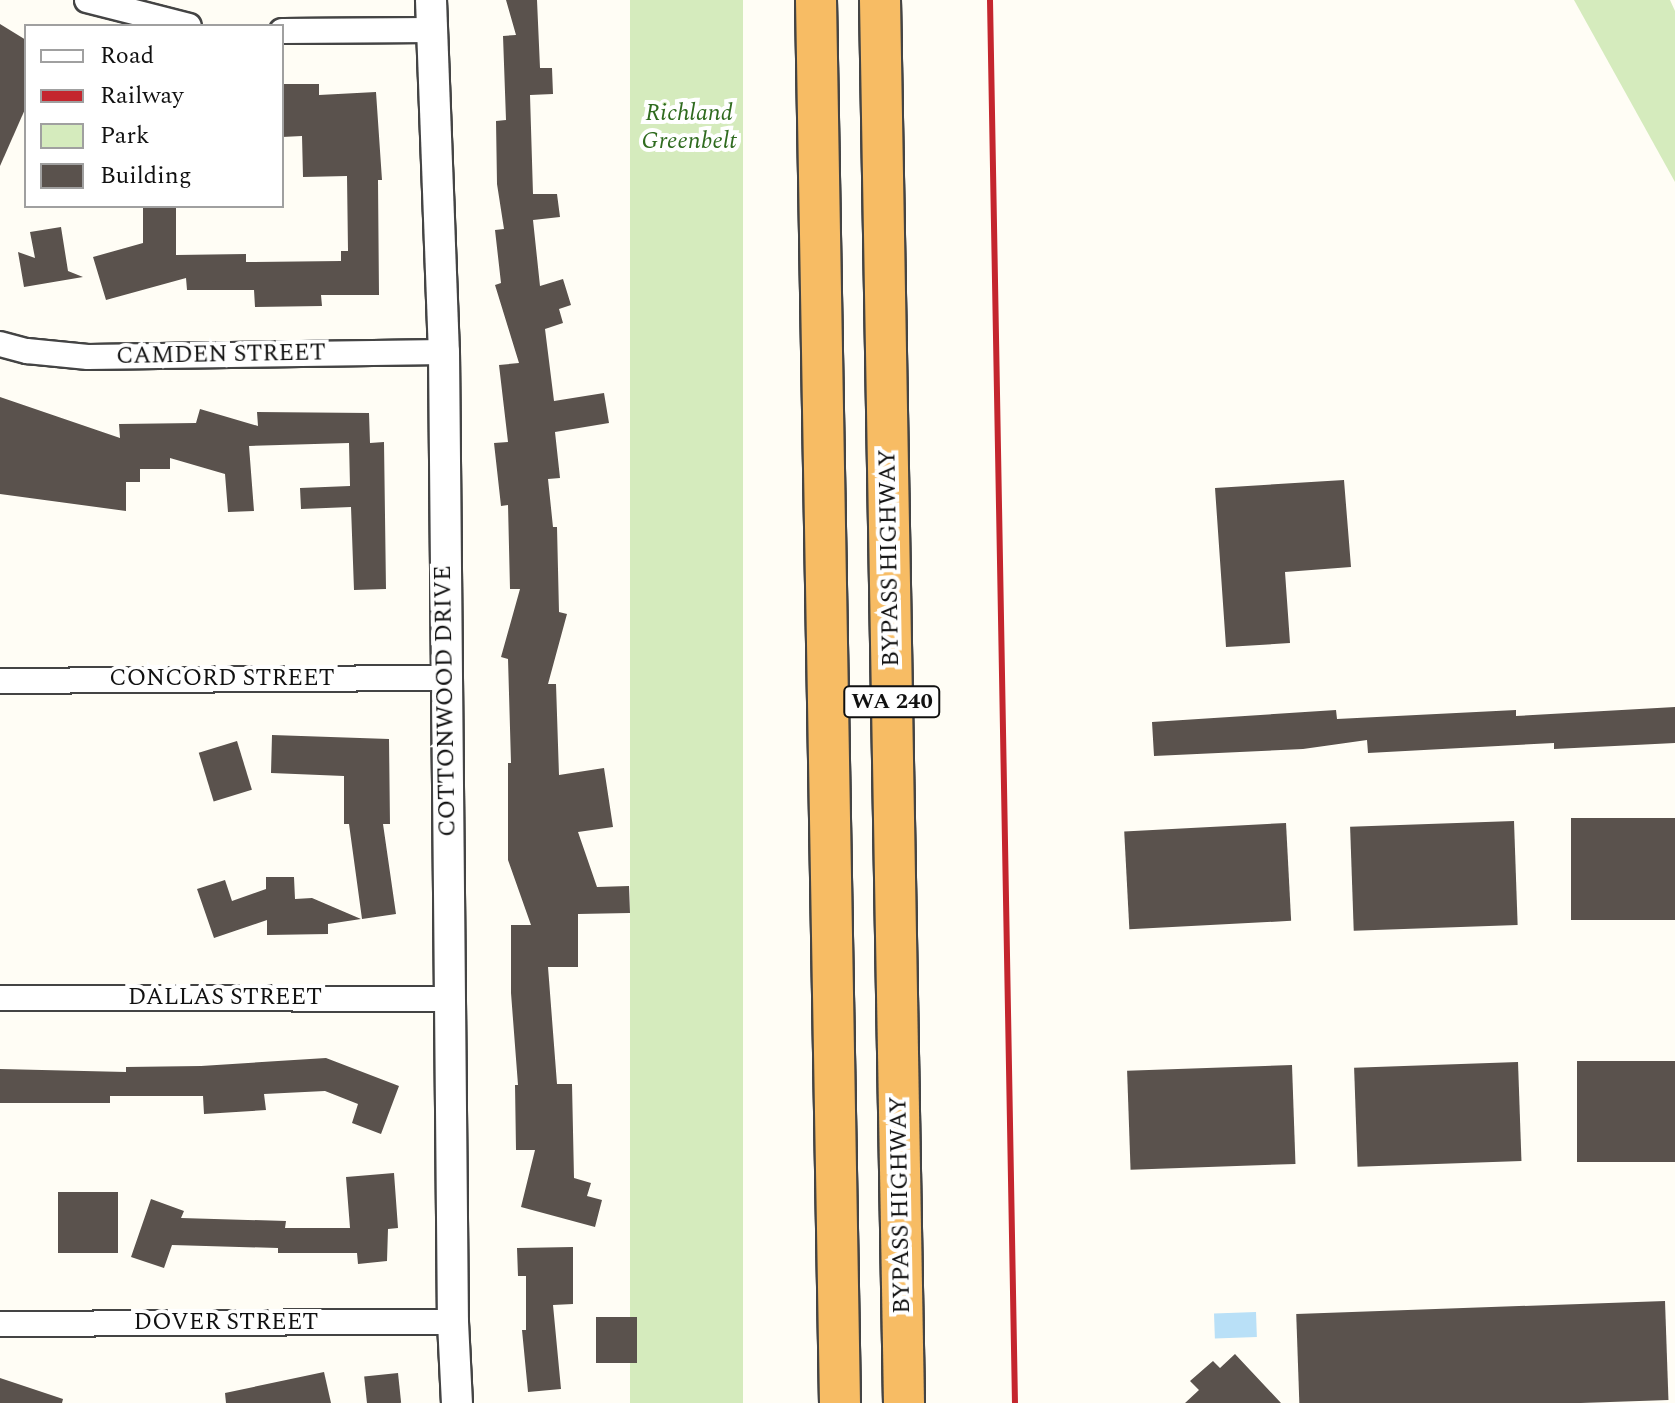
<!DOCTYPE html>
<style>
body{margin:0}
#map{position:relative;width:1675px;height:1403px;overflow:hidden;background:#fffdf5;font-family:Spectral,serif}
div>[style]{position:absolute}
.green>*{inset:0;background:#d5ebbd;transform-origin:0 0}
.water>*{inset:0;background:#b9e0f7;transform-origin:0 0}
.building>*{inset:0;background:#5a524d;transform-origin:0 0}
.roads{filter:drop-shadow(2px 0 #444) drop-shadow(-2px 0 #444) drop-shadow(0 2px #444) drop-shadow(0 -2px #444)}
.minor>*{height:24px;margin:-12px;padding:0 12px;transform-origin:12px;border-radius:12px;background:#fff}
.tertiary>*{height:30px;margin:-15px;padding:0 15px;transform-origin:15px;border-radius:15px;background:#fff}
.trunk>*{height:40px;margin:-20px;padding:0 20px;transform-origin:20px;border-radius:20px;background:#f7bc64}
.rail>*{height:6px;margin:-3px;padding:0 3px;transform-origin:3px;border-radius:3px;background:#c4262e}
span{translate:-50% -50%;white-space:nowrap;text-align:center;line-height:1.15;-webkit-text-stroke:8px #fff;paint-order:stroke}
.shield-label span{padding:2px 6px;background:#fff;border:2px solid;border-radius:6px;-webkit-text-stroke-width:0}
.shield-label{font-size:22px;color:#111;font-weight:700}
.park-label{font-size:24px;color:#2f6b1f;font-style:italic}
.street-label{font-size:24px;color:#111}
.legend{position:absolute;left:24px;top:24px;width:260px;height:184px;box-sizing:border-box;background:#fff;border:2px solid #a0a0a0;margin:0;padding:10px 14px;list-style:none;font-size:24px;color:#111}
.legend li{display:flex;align-items:center;gap:16px;height:40px}
.legend b{width:40px;border:2px solid #a0a0a0}
</style>
<div id="map">
<div class="green">
<div style="left:630px;top:0;width:113px;height:1403px"></div>
<div style="clip-path:polygon(1574px 0,1670px 0,1675px 11px,1675px 182px)"></div>
</div>
<div class="water">
<div style="left:1256px;top:1312px;width:25px;height:42px;rotate:88deg"></div>
</div>
<div class="building">
<div style="clip-path:polygon(506px 0,537px 0,540px 68px,552px 68px,553px 94px,530px 95px,533px 194px,557px 194px,560px 217px,533px 220px,540px 286px,563px 279px,571px 305px,559px 309px,563px 323px,545px 329px,554px 401px,604px 393px,609px 423px,555px 432px,560px 478px,548px 479px,553px 527px,557px 527px,559px 612px,567px 614px,548px 684px,556px 684px,559px 775px,604px 768px,613px 827px,578px 832px,597px 887px,629px 886px,630px 913px,578px 914px,578px 967px,548px 967px,557px 1084px,572px 1084px,574px 1178px,591px 1183px,587px 1196px,602px 1200px,595px 1227px,521px 1207px,535px 1150px,516px 1150px,515px 1085px,518px 1085px,511px 993px,511px 925px,531px 925px,508px 860px,508px 763px,511px 763px,508px 659px,501px 657px,520px 589px,510px 589px,508px 505px,501px 506px,494px 443px,508px 442px,499px 365px,519px 363px,495px 285px,501px 283px,495px 230px,504px 229px,497px 184px,496px 121px,506px 120px,503px 36px,516px 35px)"></div>
<div style="clip-path:polygon(0 24px,26px 40px,26px 107px,0 166px)"></div>
<div style="clip-path:polygon(282px 84px,319px 84px,319px 95px,376px 92px,382px 180px,378px 180px,379px 295px,321px 295px,322px 306px,255px 307px,254px 290px,187px 290px,186px 278px,106px 300px,93px 257px,143px 243px,143px 206px,176px 206px,176px 255px,246px 254px,246px 262px,341px 261px,341px 251px,348px 251px,347px 176px,303px 177px,302px 136px,282px 137px)"></div>
<div style="clip-path:polygon(61px 227px,68px 271px,83px 277px,24px 287px,18px 252px,35px 258px,30px 232px)"></div>
<div style="clip-path:polygon(0 397px,120px 438px,119px 424px,196px 423px,200px 409px,258px 426px,257px 412px,369px 413px,370px 443px,384px 442px,386px 589px,354px 590px,351px 507px,301px 509px,300px 488px,350px 486px,349px 443px,249px 446px,254px 511px,228px 512px,225px 474px,170px 458px,170px 469px,140px 469px,140px 482px,126px 482px,126px 511px,0 494px)"></div>
<div style="clip-path:polygon(1344px 480px,1351px 567px,1285px 572px,1290px 643px,1226px 647px,1215px 488px)"></div>
<div style="clip-path:polygon(1675px 707px,1675px 743px,1554px 749px,1554px 743px,1368px 753px,1367px 740px,1303px 749px,1154px 756px,1152px 722px,1336px 710px,1337px 719px,1516px 710px,1516px 716px)"></div>
<div style="clip-path:polygon(272px 735px,389px 739px,390px 824px,383px 824px,396px 914px,362px 919px,349px 824px,344px 824px,344px 776px,271px 773px)"></div>
<div style="left:237px;top:741px;width:51px;height:40px;rotate:73deg"></div>
<div style="left:1675px;top:818px;width:102px;height:104px;rotate:90deg"></div>
<div style="left:1514px;top:821px;width:104px;height:164px;rotate:88deg"></div>
<div style="left:1286px;top:823px;width:98px;height:162px;rotate:87deg"></div>
<div style="clip-path:polygon(266px 877px,294px 877px,295px 899px,312px 898px,361px 919px,328px 924px,328px 934px,267px 935px,267px 920px,214px 938px,197px 889px,225px 880px,232px 901px,266px 889px)"></div>
<div style="clip-path:polygon(326px 1058px,399px 1086px,381px 1134px,352px 1123px,358px 1104px,325px 1091px,264px 1094px,266px 1110px,204px 1114px,203px 1096px,110px 1096px,110px 1103px,0 1103px,0 1069px,126px 1072px,126px 1067px,201px 1066px)"></div>
<div style="left:1675px;top:1061px;width:101px;height:98px;rotate:90deg"></div>
<div style="left:1518px;top:1062px;width:99px;height:164px;rotate:88deg"></div>
<div style="left:1292px;top:1065px;width:99px;height:165px;rotate:88deg"></div>
<div style="clip-path:polygon(394px 1173px,398px 1228px,388px 1229px,387px 1261px,358px 1264px,357px 1253px,278px 1253px,278px 1248px,172px 1245px,164px 1268px,131px 1257px,151px 1199px,184px 1211px,181px 1218px,286px 1221px,285px 1228px,350px 1228px,346px 1177px)"></div>
<div style="left:58px;top:1192px;width:60px;height:61px"></div>
<div style="clip-path:polygon(573px 1247px,573px 1304px,553px 1305px,561px 1389px,528px 1392px,522px 1330px,526px 1330px,526px 1276px,518px 1276px,517px 1248px)"></div>
<div style="left:1665px;top:1301px;width:99px;height:369px;rotate:88deg"></div>
<div style="left:596px;top:1317px;width:41px;height:46px"></div>
<div style="clip-path:polygon(1235px 1354px,1281px 1403px,1185px 1403px,1199px 1390px,1190px 1381px,1213px 1361px,1220px 1368px)"></div>
<div style="clip-path:polygon(324px 1372px,331px 1403px,226px 1403px,225px 1393px)"></div>
<div style="left:398px;top:1373px;width:30px;height:34px;rotate:84deg"></div>
<div style="clip-path:polygon(0 1378px,63px 1399px,62px 1403px,0 1403px)"></div>
</div>
<div class="roads">
<div class="minor">
<div style="left:87px;top:0;width:105px;rotate:14.3deg"></div>
<div style="left:282px;top:31px;width:149px;rotate:-0.4deg"></div>
<div style="left:0;top:344px;width:28px;rotate:15deg"></div>
<div style="left:27px;top:351px;width:61px;rotate:5.6deg"></div>
<div style="left:88px;top:357px;width:356px;rotate:-0.8deg"></div>
<div style="left:0;top:681px;width:445px;rotate:-0.4deg"></div>
<div style="left:0;top:998px;width:451px;rotate:0.1deg"></div>
<div style="left:0;top:1324px;width:453px;rotate:-0.3deg"></div>
</div>
<div class="tertiary">
<div style="left:431px;top:0;width:352px;rotate:87.9deg"></div>
<div style="left:444px;top:352px;width:970px;rotate:89.47deg"></div>
<div style="left:453px;top:1322px;width:81px;rotate:87.2deg"></div>
</div>
<div class="trunk">
<div style="left:816px;top:0;width:1403px;rotate:89.02deg"></div>
<div style="left:880px;top:0;width:1403px;rotate:89.02deg"></div>
</div>
</div>
<div class="rail">
<div style="left:990px;top:0;width:1403px;rotate:88.98deg"></div>
</div>
<div class="shield-label">
<span style="left:892px;top:702px">WA 240</span>
</div>
<div class="park-label">
<span style="left:689px;top:128px">Richland<br>Greenbelt</span>
</div>
<div class="street-label">
<span style="left:221px;top:355px;rotate:-1deg">CAMDEN STREET</span>
<span style="left:890px;top:558px;rotate:-91deg">BYPASS HIGHWAY</span>
<span style="left:222px;top:679px">CONCORD STREET</span>
<span style="left:446px;top:701px;rotate:-91deg">COTTONWOOD DRIVE</span>
<span style="left:225px;top:998px">DALLAS STREET</span>
<span style="left:901px;top:1205px;rotate:-91deg">BYPASS HIGHWAY</span>
<span style="left:226px;top:1323px">DOVER STREET</span>
</div>
<ul class="legend">
<li><b style="height:10px;background:#fff"></b>Road</li>
<li><b style="height:10px;background:#c4262e"></b>Railway</li>
<li><b style="height:22px;background:#d5ebbd"></b>Park</li>
<li><b style="height:22px;background:#5a524d"></b>Building</li>
</ul>
</div>
